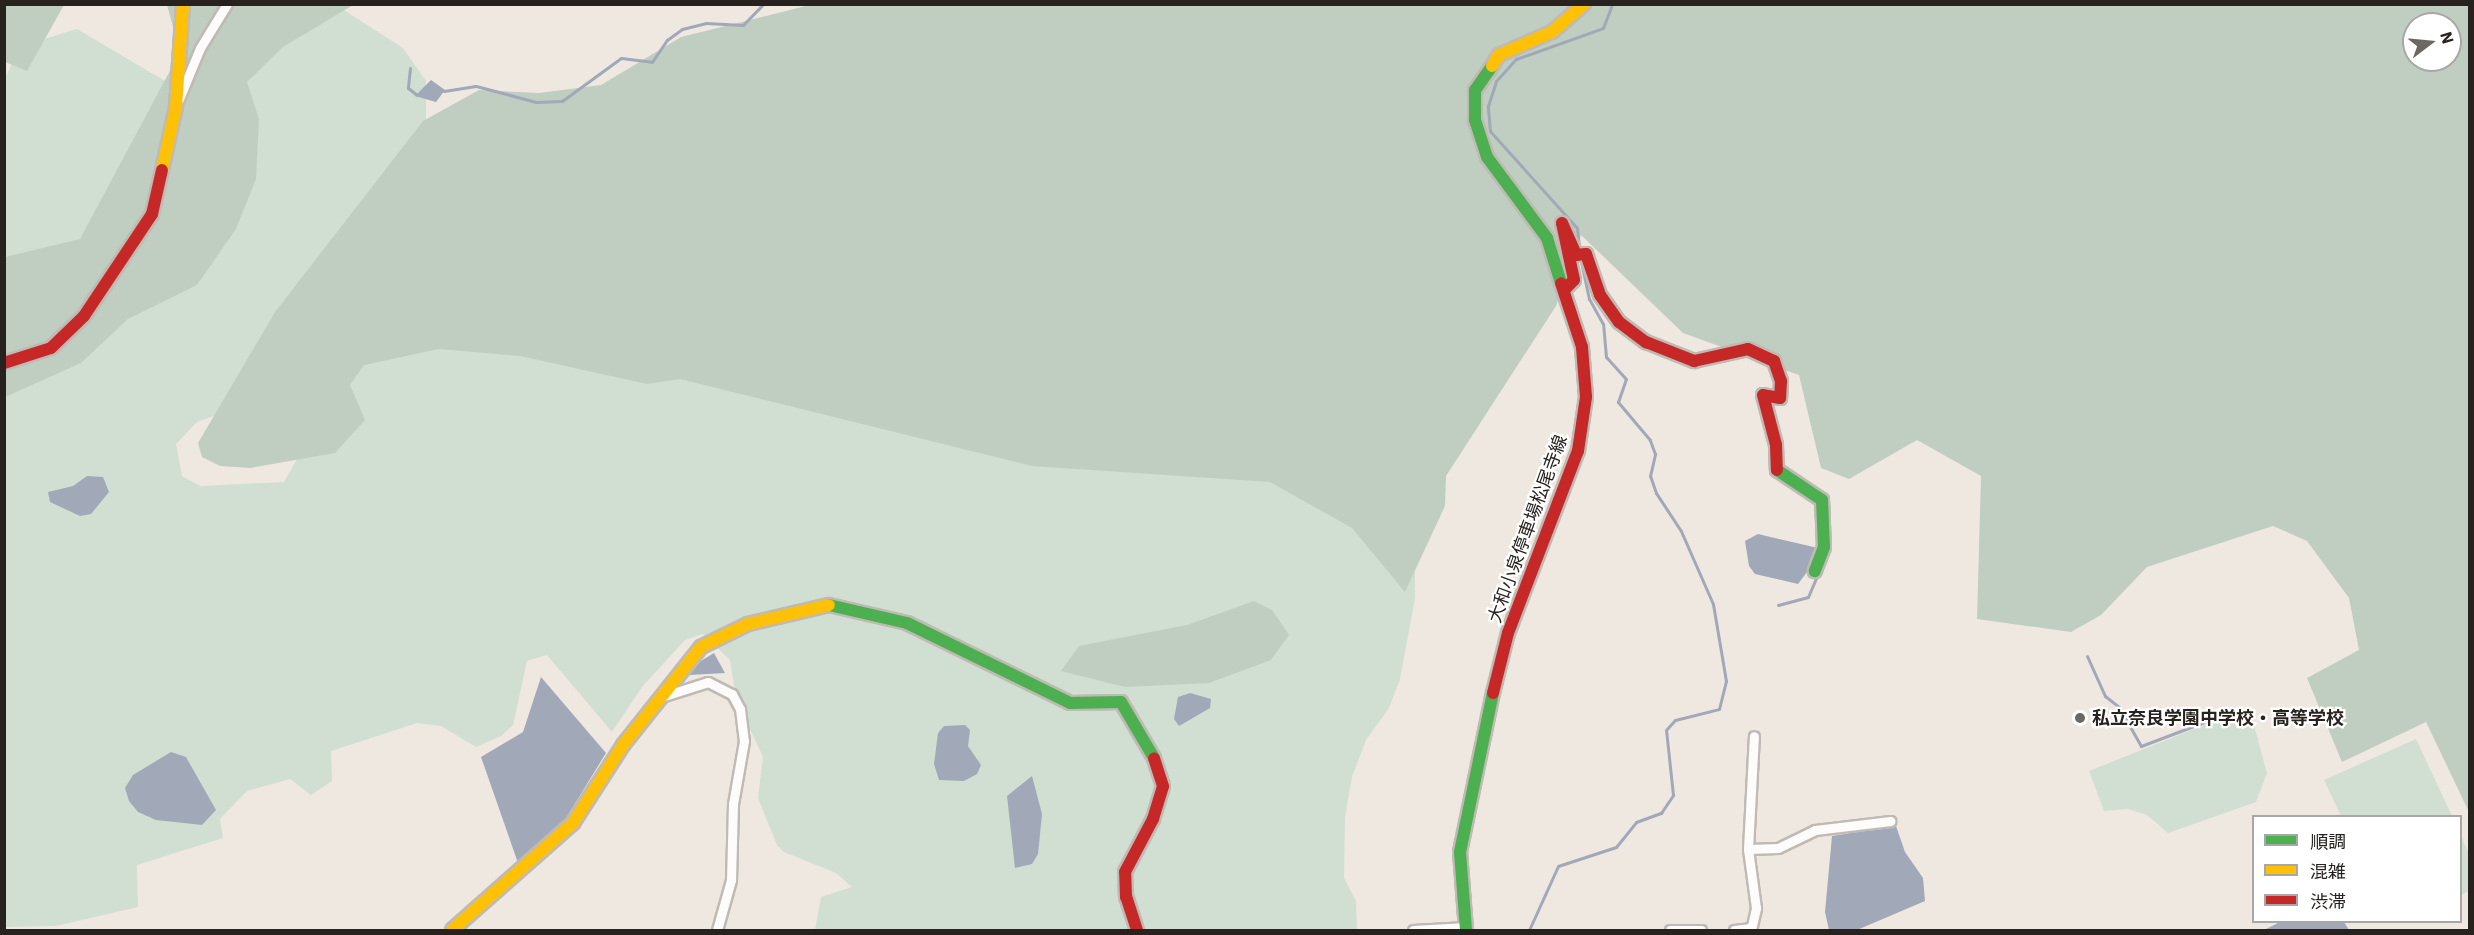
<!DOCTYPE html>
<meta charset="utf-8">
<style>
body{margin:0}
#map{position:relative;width:2474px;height:935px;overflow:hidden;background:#efe8e1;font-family:"IBM Plex Sans","Noto Sans JP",sans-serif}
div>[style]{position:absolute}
.green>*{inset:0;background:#d1ded2}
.forest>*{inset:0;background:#c0cec1}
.water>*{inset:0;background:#a1a8b8}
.stream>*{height:3px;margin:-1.5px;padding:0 1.5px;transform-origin:1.5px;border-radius:1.5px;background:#a1a8b8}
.roads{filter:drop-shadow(2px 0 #bfbab4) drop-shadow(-2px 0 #bfbab4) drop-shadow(0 2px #bfbab4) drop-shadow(0 -2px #bfbab4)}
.street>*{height:9px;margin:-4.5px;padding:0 4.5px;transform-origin:4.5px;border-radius:4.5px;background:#fdfcfa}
.fast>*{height:12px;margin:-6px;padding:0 6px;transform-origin:6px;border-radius:6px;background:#4caf50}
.slow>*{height:12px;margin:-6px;padding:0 6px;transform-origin:6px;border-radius:6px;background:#ffc107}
.jam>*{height:12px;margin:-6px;padding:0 6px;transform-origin:6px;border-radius:6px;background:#c62828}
.dots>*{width:16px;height:16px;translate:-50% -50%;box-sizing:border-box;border:3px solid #fff;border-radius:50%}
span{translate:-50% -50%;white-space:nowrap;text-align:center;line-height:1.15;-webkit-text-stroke:4.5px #fff;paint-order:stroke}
.street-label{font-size:18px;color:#27221d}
.poi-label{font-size:18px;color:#27221d;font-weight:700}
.left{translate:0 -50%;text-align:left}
.frame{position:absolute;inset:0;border:6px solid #27221d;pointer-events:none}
.legend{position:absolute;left:2252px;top:815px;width:210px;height:108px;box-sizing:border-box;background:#fff;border:2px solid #a9a7a5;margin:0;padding:8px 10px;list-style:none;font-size:18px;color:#27221d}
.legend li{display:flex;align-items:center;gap:12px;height:30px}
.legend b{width:30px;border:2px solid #a9a7a5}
.north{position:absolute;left:2402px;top:12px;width:60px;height:60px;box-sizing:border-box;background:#fff;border:2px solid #a9a7a5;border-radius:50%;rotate:74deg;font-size:16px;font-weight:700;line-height:24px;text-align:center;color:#27221d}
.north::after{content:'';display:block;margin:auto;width:21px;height:27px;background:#6d6762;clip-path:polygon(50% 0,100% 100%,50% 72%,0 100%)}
</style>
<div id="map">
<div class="green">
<div style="clip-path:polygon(336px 5px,403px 48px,426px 81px,426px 146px,247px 404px,197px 422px,176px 444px,182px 476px,200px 486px,284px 482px,316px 426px,387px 330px,1191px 436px,1415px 541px,1415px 598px,1400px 679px,1389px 708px,1366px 740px,1352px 777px,1345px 817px,1344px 878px,1356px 901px,1357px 930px,815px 930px,821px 897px,852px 887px,836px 873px,784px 852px,777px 845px,758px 798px,763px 757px,749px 727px,747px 708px,736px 697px,730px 660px,703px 634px,685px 640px,642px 687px,612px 732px,547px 655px,527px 661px,513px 725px,501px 736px,476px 747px,441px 726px,417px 723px,331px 751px,332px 781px,311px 795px,290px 779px,247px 791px,220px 819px,223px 838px,137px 865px,138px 907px,56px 926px,5px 927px,4px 80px,21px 46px,77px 29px,182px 91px)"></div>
<div style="clip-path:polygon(2249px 707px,2267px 773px,2256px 802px,2168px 833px,2147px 815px,2128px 809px,2104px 811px,2089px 771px)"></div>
<div style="clip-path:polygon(2416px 739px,2452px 816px,2341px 816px,2324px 780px)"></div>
<div style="clip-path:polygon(2461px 836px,2470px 856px,2469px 891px,2461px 895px)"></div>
</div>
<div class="forest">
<div style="clip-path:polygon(4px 5px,64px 5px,27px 71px,5px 62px)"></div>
<div style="clip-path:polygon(167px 5px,353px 5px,283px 47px,247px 82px,259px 119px,256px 179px,236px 229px,197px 285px,128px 319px,81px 363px,5px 397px,5px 257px,80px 239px,180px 52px)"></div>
<div style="clip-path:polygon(evenodd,810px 5px,2469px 5px,2469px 812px,2426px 722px,2342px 762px,2307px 678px,2359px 650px,2349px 598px,2307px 541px,2273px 526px,2147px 567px,2101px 615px,2071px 632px,1977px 619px,1981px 476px,1917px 440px,1849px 479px,1821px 468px,1799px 375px,1683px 333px,1581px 235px,1556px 306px,1446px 476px,1445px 506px,1405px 592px,1352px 528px,1270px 482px,1032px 466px,680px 379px,647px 384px,520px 356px,439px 349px,364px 365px,350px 385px,365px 420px,335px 453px,250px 468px,220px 466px,202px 457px,198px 443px,275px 312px,423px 121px,479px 90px,539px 93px,601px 85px,681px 37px,810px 5px,2414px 24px,2450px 24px,2450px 60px,2414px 60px,2414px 24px)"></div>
<div style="clip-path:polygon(1254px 601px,1272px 610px,1289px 635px,1271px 660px,1209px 683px,1125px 687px,1061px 671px,1079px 646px,1187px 625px)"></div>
</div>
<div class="water">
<div style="clip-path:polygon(431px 80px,445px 90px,436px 102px,415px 96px)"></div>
<div style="clip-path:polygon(87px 476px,103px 477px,109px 492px,91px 514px,80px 516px,50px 502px,48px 492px,73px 486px)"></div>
<div style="clip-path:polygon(1758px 534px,1818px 548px,1816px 560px,1798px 584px,1755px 574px,1749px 566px,1745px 541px)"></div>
<div style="clip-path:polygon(714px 653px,725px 673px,689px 675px,696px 664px)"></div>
<div style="clip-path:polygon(541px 677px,606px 753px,565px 820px,518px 863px,481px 757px,523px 732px)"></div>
<div style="clip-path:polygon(1190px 693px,1211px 699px,1210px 708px,1179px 726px,1174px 719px,1178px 697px)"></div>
<div style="clip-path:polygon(965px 725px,970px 730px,968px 746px,981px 765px,977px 774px,964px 781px,939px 780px,934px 764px,938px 733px,944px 726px)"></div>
<div style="clip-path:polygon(171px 752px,186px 757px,216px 810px,202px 825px,156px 820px,138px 812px,129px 801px,125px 788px,133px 775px)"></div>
<div style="clip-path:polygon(1032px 776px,1042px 814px,1038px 854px,1032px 864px,1015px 868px,1007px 796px)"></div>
<div style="clip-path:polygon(1896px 826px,1905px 852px,1923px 878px,1925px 901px,1857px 930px,1829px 930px,1825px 912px,1832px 836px)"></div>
<div style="clip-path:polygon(2280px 922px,2344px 922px,2349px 930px,2264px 930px)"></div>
</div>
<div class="stream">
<div style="left:410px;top:68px;width:20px;rotate:96deg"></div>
<div style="left:408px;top:88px;width:11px;rotate:38deg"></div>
<div style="left:444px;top:91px;width:32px;rotate:-9deg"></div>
<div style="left:476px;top:86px;width:62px;rotate:14.9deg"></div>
<div style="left:536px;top:102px;width:26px;rotate:-2deg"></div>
<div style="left:562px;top:101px;width:73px;rotate:-36.1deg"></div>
<div style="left:621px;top:58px;width:31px;rotate:7deg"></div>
<div style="left:652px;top:62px;width:27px;rotate:-56deg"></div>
<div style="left:667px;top:40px;width:19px;rotate:-36deg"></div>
<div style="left:682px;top:29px;width:25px;rotate:-14deg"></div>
<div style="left:706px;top:23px;width:37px;rotate:3deg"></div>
<div style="left:743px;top:25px;width:29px;rotate:-46deg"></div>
<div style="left:1579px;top:247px;width:19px;rotate:-96deg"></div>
<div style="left:1577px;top:228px;width:130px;rotate:-131.9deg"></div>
<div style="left:1490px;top:131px;width:25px;rotate:-95deg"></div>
<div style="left:1488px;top:106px;width:26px;rotate:-72deg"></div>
<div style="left:1496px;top:81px;width:30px;rotate:-48deg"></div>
<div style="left:1516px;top:59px;width:92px;rotate:-19.6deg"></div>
<div style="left:1603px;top:28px;width:26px;rotate:-69deg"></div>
<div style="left:1778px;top:605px;width:31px;rotate:-15deg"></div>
<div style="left:1808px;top:597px;width:21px;rotate:-67deg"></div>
<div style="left:1816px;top:578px;width:11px;rotate:-139deg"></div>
<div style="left:2087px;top:656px;width:44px;rotate:65.8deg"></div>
<div style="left:2105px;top:696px;width:18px;rotate:38deg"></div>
<div style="left:2119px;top:707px;width:45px;rotate:60.6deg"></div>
<div style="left:2141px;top:746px;width:93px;rotate:-20.8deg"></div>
<div style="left:1529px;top:930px;width:70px;rotate:-65.6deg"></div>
<div style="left:1558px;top:866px;width:61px;rotate:-18.1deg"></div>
<div style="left:1616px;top:847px;width:32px;rotate:-51deg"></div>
<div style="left:1636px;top:822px;width:27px;rotate:-20deg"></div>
<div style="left:1661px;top:813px;width:22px;rotate:-56deg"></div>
<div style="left:1673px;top:795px;width:65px;rotate:-96.1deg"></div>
<div style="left:1666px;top:730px;width:13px;rotate:-48deg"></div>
<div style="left:1675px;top:720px;width:45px;rotate:-14deg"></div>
<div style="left:1719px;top:709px;width:29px;rotate:-76deg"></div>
<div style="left:1726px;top:681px;width:78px;rotate:-99.6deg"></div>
<div style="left:1713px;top:604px;width:80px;rotate:-113.7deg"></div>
<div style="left:1681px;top:531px;width:45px;rotate:-123.3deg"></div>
<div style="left:1656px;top:493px;width:18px;rotate:-109deg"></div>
<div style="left:1650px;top:476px;width:23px;rotate:-77deg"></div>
<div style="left:1655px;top:454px;width:15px;rotate:-110deg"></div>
<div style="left:1650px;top:440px;width:50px;rotate:-130.1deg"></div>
<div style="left:1618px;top:402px;width:24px;rotate:-71deg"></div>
<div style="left:1626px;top:379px;width:30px;rotate:-132deg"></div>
<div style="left:1606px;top:357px;width:33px;rotate:-95deg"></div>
<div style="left:1603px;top:324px;width:29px;rotate:-119deg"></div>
<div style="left:1589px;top:299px;width:43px;rotate:-102.1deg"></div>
</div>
<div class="roads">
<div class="street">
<div style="left:179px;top:99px;width:55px;rotate:-67.6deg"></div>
<div style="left:200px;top:48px;width:52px;rotate:-58.5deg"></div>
<div style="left:661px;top:697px;width:49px;rotate:-17.7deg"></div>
<div style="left:708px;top:682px;width:27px;rotate:27deg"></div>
<div style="left:732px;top:694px;width:17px;rotate:62deg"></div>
<div style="left:740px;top:709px;width:32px;rotate:83deg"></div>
<div style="left:744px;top:741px;width:64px;rotate:99.9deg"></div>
<div style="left:733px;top:804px;width:76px;rotate:91.5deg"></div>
<div style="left:731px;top:880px;width:52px;rotate:105.6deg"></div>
<div style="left:1748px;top:849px;width:30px;rotate:-2deg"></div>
<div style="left:1778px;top:848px;width:41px;rotate:-25.9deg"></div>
<div style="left:1815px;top:830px;width:76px;rotate:-6.8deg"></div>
<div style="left:1413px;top:930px;width:53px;rotate:-3.2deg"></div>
<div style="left:1670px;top:930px;width:31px"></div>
<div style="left:1734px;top:930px;width:17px;rotate:-7deg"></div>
<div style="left:1751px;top:930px;width:23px;rotate:-77deg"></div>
<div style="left:1756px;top:908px;width:60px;rotate:-97.7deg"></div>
<div style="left:1748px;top:849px;width:113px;rotate:-87deg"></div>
</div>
<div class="fast">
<div style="left:1492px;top:66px;width:29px;rotate:125deg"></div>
<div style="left:1475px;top:90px;width:30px;rotate:90deg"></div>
<div style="left:1475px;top:120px;width:39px;rotate:72deg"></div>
<div style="left:1487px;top:157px;width:101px;rotate:53.5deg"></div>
<div style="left:1547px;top:238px;width:47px;rotate:72.7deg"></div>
<div style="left:1777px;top:470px;width:54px;rotate:33.7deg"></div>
<div style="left:1822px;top:500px;width:47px;rotate:87.6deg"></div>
<div style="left:1824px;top:547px;width:26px;rotate:111deg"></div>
<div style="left:829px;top:605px;width:80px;rotate:13deg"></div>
<div style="left:907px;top:623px;width:182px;rotate:26.1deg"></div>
<div style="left:1070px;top:703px;width:51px;rotate:-1.1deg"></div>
<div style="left:1121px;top:702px;width:65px;rotate:59.5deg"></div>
<div style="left:1466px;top:930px;width:78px;rotate:-94.4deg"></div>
<div style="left:1460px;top:852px;width:162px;rotate:-78.3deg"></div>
</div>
<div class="slow">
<div style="left:1492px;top:66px;width:13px;rotate:-58deg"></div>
<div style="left:1499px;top:55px;width:58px;rotate:-23.5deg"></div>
<div style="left:1552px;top:32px;width:43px;rotate:-41.2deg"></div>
<div style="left:162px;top:170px;width:65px;rotate:-77.5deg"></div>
<div style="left:176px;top:107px;width:103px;rotate:-86.1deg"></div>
<div style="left:452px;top:930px;width:162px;rotate:-41.5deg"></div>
<div style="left:573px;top:823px;width:93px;rotate:-57.3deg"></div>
<div style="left:623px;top:745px;width:125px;rotate:-51.5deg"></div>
<div style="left:701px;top:647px;width:52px;rotate:-26.1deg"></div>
<div style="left:748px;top:624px;width:83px;rotate:-13.2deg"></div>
</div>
<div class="jam">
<div style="left:1564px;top:290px;width:14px;rotate:-45deg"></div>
<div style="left:1574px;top:280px;width:58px;rotate:-101.9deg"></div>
<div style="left:1562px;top:223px;width:35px;rotate:66deg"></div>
<div style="left:1576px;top:255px;width:10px;rotate:-6deg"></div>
<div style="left:1586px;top:254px;width:43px;rotate:71.1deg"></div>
<div style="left:1600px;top:295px;width:33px;rotate:55deg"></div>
<div style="left:1619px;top:322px;width:34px;rotate:37deg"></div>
<div style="left:1646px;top:342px;width:52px;rotate:21.6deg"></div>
<div style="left:1694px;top:361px;width:55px;rotate:-12.5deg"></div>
<div style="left:1748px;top:349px;width:29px;rotate:25deg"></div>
<div style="left:1774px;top:361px;width:21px;rotate:71deg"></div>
<div style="left:1781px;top:381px;width:17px;rotate:93deg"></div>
<div style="left:1780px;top:398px;width:17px;rotate:-170deg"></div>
<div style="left:1763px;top:395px;width:52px;rotate:75.4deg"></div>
<div style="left:1776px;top:445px;width:25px;rotate:88deg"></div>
<div style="left:4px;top:363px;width:49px;rotate:-17.7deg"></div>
<div style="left:51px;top:348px;width:46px;rotate:-44.1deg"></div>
<div style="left:84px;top:316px;width:123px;rotate:-56.3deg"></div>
<div style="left:152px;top:214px;width:45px;rotate:-77.2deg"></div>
<div style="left:1493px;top:693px;width:62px;rotate:-76deg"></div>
<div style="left:1508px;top:633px;width:195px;rotate:-69deg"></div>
<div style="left:1578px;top:451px;width:55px;rotate:-81.6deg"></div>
<div style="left:1586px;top:397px;width:50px;rotate:-94.6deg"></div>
<div style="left:1582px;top:347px;width:67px;rotate:-108.2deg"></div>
<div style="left:1137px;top:930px;width:35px;rotate:-108deg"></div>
<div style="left:1126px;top:897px;width:25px;rotate:-92deg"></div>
<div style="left:1125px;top:872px;width:60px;rotate:-62.2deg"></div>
<div style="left:1153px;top:819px;width:34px;rotate:-73deg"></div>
<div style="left:1163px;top:786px;width:29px;rotate:-108deg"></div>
</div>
</div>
<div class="dots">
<div style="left:2080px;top:718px;background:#6d6762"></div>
</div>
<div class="street-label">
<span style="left:1528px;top:529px;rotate:-70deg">大和小泉停車場松尾寺線</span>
</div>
<div class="poi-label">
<span class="left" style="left:2092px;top:718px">私立奈良学園中学校・高等学校</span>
</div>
<div class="frame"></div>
<ul class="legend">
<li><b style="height:8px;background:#4caf50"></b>順調</li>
<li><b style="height:8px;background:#ffc107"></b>混雑</li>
<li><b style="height:8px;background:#c62828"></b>渋滞</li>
</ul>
<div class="north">N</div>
</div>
